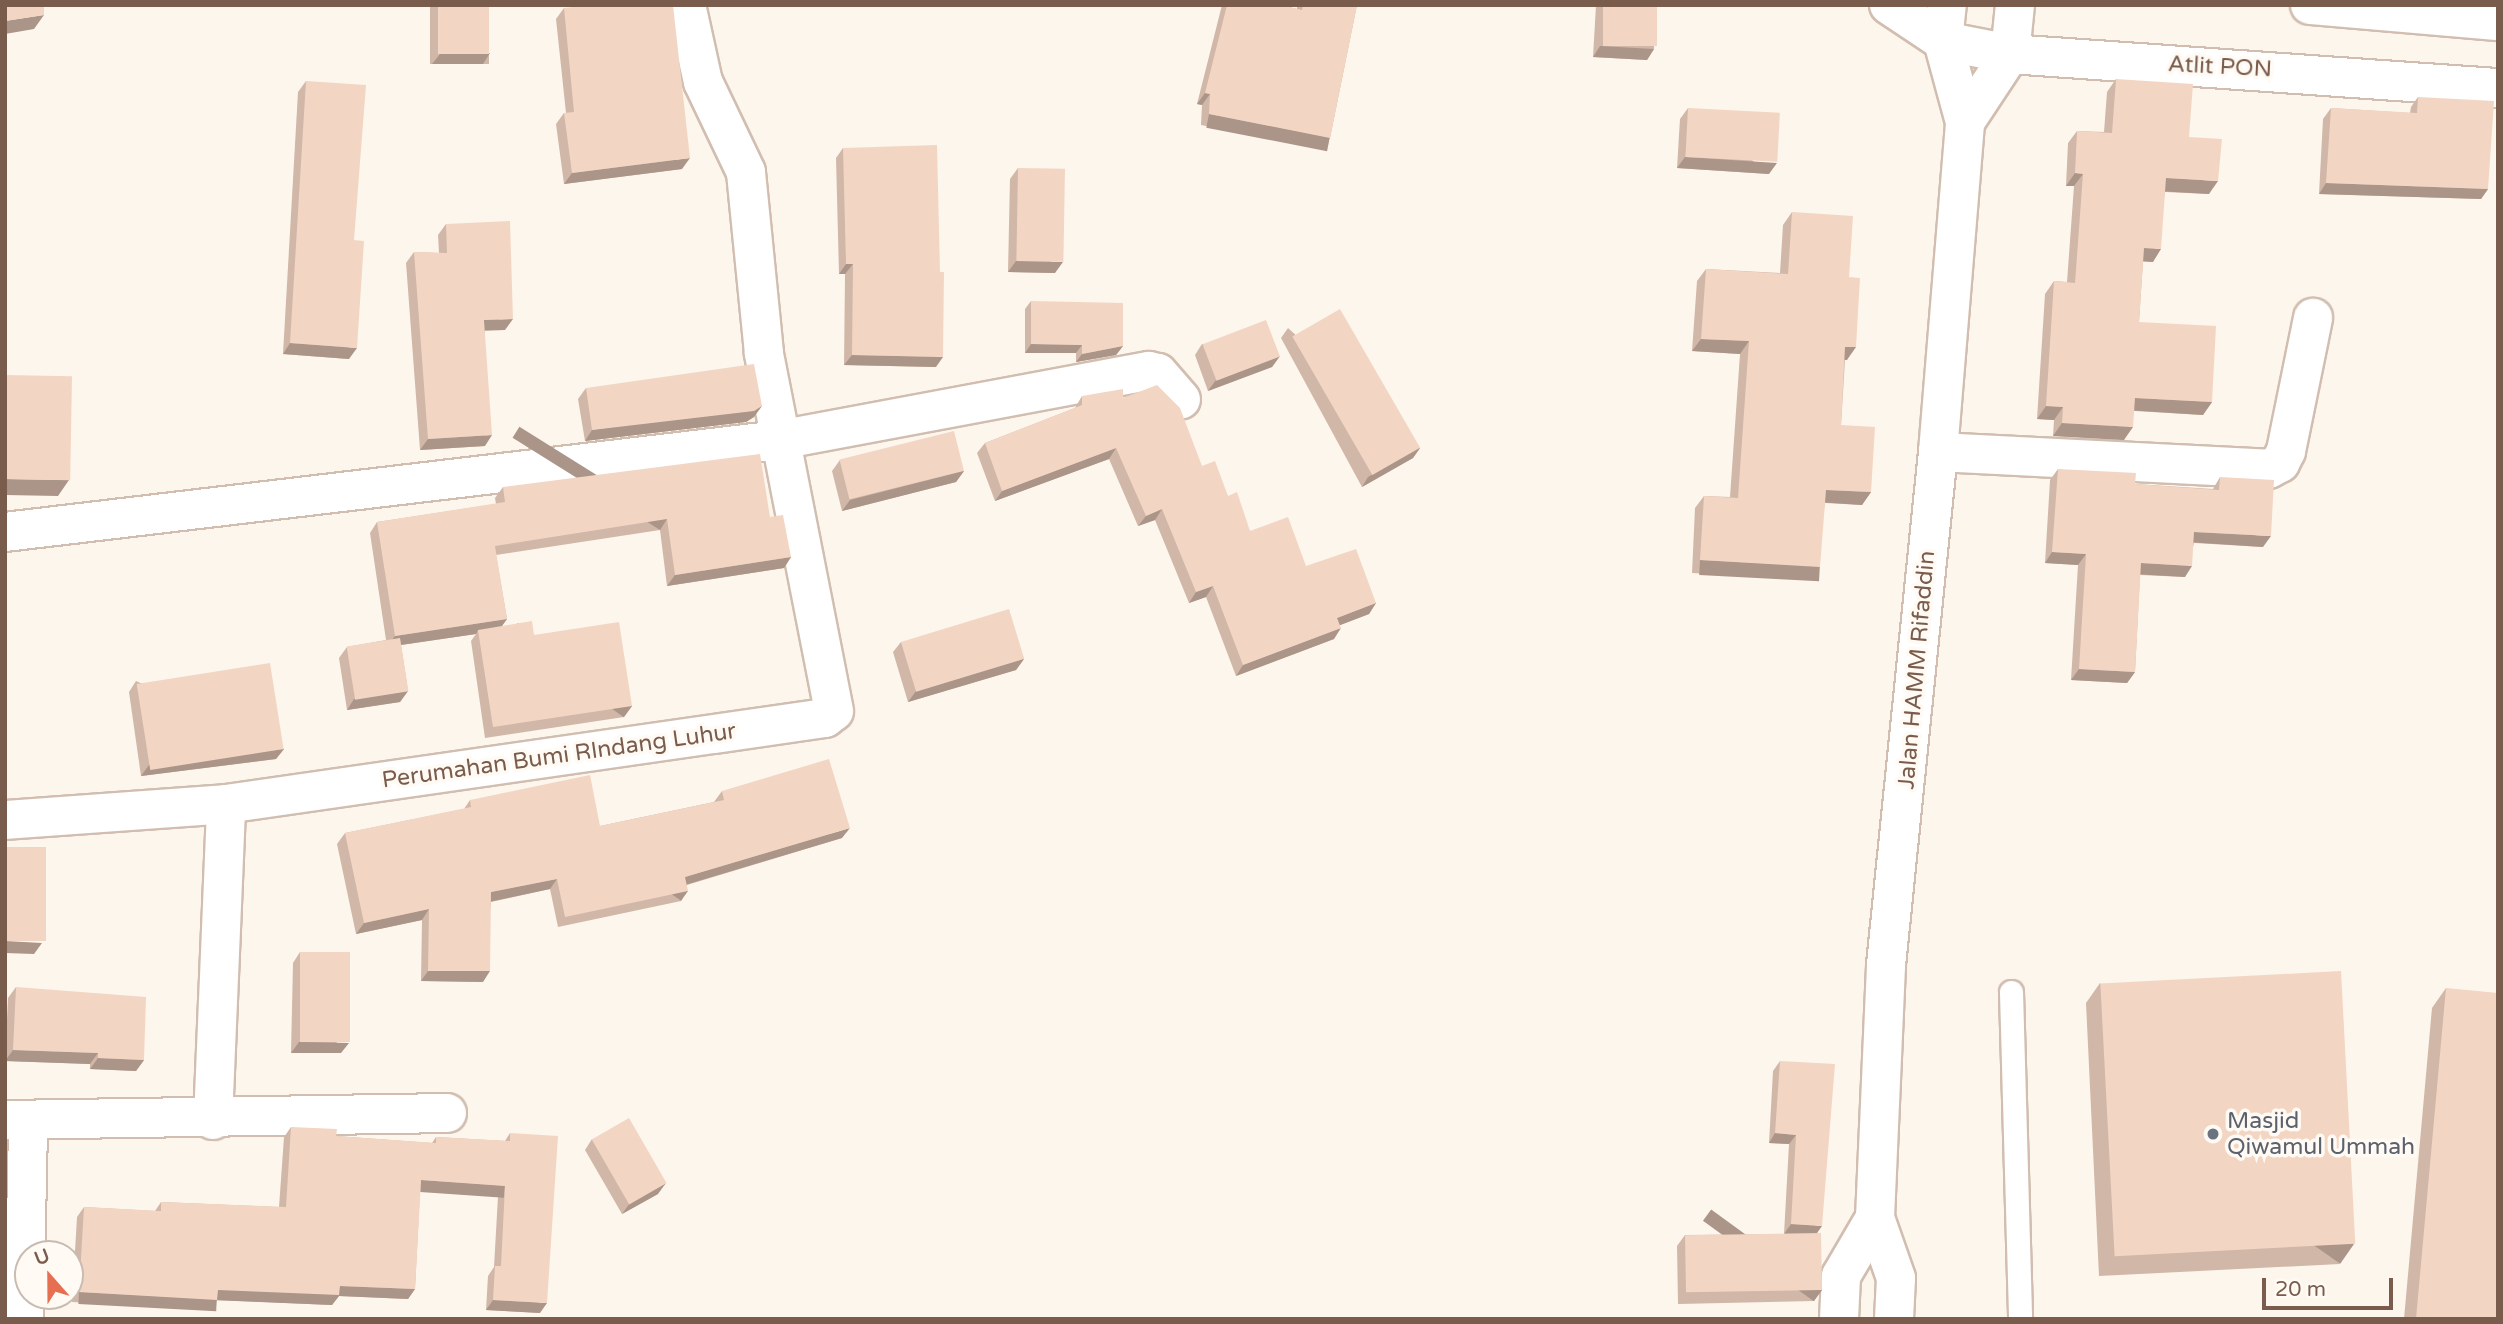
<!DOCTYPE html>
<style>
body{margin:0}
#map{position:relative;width:2503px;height:1324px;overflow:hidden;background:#fdf6ec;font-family:"Varela Round",sans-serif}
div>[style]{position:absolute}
.roads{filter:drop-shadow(2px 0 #d1beb0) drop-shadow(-2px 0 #d1beb0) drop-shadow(0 2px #d1beb0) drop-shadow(0 -2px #d1beb0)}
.lane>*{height:23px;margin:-11.5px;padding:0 11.5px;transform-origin:11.5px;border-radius:11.5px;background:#fff}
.street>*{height:38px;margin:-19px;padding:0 19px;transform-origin:19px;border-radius:19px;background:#fff}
.secondary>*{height:38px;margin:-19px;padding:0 19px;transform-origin:19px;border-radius:19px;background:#fff}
.wall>*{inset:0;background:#d1b7a8;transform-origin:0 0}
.shaded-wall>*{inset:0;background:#aa9588;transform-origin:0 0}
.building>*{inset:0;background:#f3d5c3;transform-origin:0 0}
.dots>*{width:19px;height:19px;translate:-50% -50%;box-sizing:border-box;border:4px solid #fffaf3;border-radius:50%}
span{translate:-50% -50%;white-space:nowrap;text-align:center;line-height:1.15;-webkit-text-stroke:7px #fffaf3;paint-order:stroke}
.street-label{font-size:23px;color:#7a5c4d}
.worship-label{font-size:23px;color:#5b616d}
.left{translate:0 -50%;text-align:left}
.frame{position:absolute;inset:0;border:7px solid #7a5c4d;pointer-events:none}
.north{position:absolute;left:14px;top:1240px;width:70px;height:70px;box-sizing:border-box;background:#fffaf3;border:2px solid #cabbb1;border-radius:50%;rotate:339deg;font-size:19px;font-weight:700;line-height:28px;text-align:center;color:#7a5c4d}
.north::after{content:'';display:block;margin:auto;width:24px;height:32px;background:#e76f51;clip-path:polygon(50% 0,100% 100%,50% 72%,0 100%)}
.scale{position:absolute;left:2262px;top:1278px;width:131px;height:32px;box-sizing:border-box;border:4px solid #7a5c4d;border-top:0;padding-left:9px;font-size:21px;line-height:24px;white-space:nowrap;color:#7a5c4d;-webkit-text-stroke:5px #fffaf3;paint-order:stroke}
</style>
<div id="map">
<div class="roads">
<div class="lane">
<div style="left:2011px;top:992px;width:327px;rotate:88.4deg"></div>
</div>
<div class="street">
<div style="left:2310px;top:5px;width:189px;rotate:4.9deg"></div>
<div style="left:2010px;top:54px;width:489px;rotate:4deg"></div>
<div style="left:1938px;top:452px;width:331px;rotate:2.9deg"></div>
<div style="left:2269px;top:469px;width:13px;rotate:-29deg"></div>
<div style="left:2280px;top:463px;width:13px;rotate:-63deg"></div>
<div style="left:2286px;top:451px;width:136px;rotate:-78.5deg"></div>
<div style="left:5px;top:532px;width:779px;rotate:-6.78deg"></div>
<div style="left:779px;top:440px;width:376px;rotate:-10.6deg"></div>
<div style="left:1149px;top:371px;width:9px;rotate:13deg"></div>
<div style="left:1158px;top:373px;width:35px;rotate:49deg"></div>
<div style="left:5px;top:820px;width:222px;rotate:-4.1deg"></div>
<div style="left:226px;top:804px;width:605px;rotate:-8.17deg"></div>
<div style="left:825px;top:718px;width:11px;rotate:-38deg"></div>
<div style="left:834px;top:711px;width:365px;rotate:-101.1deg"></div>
<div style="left:764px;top:353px;width:182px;rotate:-95.7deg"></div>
<div style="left:746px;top:172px;width:100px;rotate:-115.5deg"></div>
<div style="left:703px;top:82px;width:79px;rotate:-102.4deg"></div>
<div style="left:5px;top:1120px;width:442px;rotate:-0.9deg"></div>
<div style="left:213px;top:1120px;width:316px;rotate:-87.6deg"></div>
<div style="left:24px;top:1319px;width:199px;rotate:-88.8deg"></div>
</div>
<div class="secondary">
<div style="left:1889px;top:5px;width:65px;rotate:33.7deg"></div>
<div style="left:1943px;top:41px;width:68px;rotate:11deg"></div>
<div style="left:1965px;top:122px;width:82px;rotate:-56.5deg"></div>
<div style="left:2010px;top:54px;width:49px;rotate:-84.2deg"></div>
<div style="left:1839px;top:1319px;width:43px;rotate:-87.3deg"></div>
<div style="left:1841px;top:1276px;width:67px;rotate:-59.6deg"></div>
<div style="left:1894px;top:1319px;width:41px;rotate:-87.2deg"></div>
<div style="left:1896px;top:1278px;width:64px;rotate:-109.3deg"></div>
<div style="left:1875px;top:1218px;width:253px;rotate:-87.5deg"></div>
<div style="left:1886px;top:965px;width:516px;rotate:-84.21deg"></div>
<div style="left:1938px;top:452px;width:331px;rotate:-85.3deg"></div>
<div style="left:1965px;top:122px;width:84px;rotate:-105.2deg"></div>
<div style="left:1943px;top:41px;width:36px;rotate:-84deg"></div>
</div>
</div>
<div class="wall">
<div style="left:430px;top:5px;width:59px;height:59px"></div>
<div style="clip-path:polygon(1222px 5px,1281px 5px,1297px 9px,1297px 5px,1357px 5px,1330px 138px,1322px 149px,1201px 125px,1202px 105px,1197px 104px)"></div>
<div style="clip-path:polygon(1596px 5px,1657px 5px,1654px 49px,1647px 60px,1593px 57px)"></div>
<div style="clip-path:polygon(564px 8px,682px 169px,564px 184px,556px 124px,564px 113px,566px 113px,556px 19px)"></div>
<div style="clip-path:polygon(2116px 79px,2189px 137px,2209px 194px,2165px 192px,2153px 262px,2143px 261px,2139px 322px,2212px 402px,2203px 415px,2134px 411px,2124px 440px,2053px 436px,2054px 420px,2037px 419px,2045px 294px,2054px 281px,2067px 282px,2074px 186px,2066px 186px,2068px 143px,2077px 131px,2104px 132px,2107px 92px)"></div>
<div style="clip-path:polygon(306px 81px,354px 240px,349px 359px,283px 354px,298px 92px)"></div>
<div style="clip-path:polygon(2418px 97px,2488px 189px,2481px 199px,2319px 194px,2323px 119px,2331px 108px,2410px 113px,2411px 107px)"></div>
<div style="clip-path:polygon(1688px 108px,1769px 174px,1677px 168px,1680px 119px)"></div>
<div style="clip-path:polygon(843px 148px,940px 272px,936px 367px,844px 365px,845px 274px,839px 274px,836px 158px)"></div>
<div style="clip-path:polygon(1018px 168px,1055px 273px,1008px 272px,1010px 179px)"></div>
<div style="clip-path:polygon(1792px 212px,1849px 277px,1847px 360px,1845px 360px,1841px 425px,1871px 492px,1862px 505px,1825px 503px,1812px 580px,1692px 573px,1695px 508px,1704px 496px,1730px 497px,1740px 354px,1692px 351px,1697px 281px,1706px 269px,1780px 273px,1783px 225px)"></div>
<div style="clip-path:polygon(446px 224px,505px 330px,485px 330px,485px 446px,420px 450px,406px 263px,414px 252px,439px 253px,438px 235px)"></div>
<div style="clip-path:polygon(1031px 301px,1123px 346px,1116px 355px,1076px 362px,1076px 353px,1025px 353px,1025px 309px)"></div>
<div style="clip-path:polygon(1288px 328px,1420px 448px,1413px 458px,1362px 487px,1281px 338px)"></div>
<div style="clip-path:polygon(1202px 344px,1280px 356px,1272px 367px,1208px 391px,1195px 355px)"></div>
<div style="clip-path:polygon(586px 388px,754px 417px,746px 422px,585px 441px,578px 399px)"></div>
<div style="clip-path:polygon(1082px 396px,1123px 398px,1202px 466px,1228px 496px,1250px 531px,1306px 566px,1376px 603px,1369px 614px,1340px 625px,1334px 639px,1236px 676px,1206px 597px,1189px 603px,1155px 520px,1138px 526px,1109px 459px,995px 501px,977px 453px,985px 443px,1075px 408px)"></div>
<div style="clip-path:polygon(840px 460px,964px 471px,956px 482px,842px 511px,832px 471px)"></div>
<div style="clip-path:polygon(2058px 469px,2135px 484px,2213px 489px,2220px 477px,2263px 547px,2194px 543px,2185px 577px,2140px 575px,2135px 672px,2127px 683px,2071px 680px,2078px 565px,2045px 563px,2050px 480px)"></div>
<div style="clip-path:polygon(503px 487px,770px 517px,791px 557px,784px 568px,667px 586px,660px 530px,496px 555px,507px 619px,502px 626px,534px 635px,632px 706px,624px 717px,485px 738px,471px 641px,476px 634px,401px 645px,408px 691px,400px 702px,347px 710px,339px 658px,347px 647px,386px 640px,370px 533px,377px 522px,496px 504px,495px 498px)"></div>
<div style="clip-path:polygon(901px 642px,1024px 659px,1016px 670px,908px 702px,893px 652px)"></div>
<div style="clip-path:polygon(136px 681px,284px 749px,276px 759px,141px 776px,129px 692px)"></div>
<div style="clip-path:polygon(722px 791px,842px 838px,687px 885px,681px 901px,558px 927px,550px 889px,491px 902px,483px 982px,421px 981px,422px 920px,356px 934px,337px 844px,345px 833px,464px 809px,470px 800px,600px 826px,714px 802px)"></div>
<div style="clip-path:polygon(300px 952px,341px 1053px,291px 1053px,293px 963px)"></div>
<div style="clip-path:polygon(2100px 983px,2340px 1264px,2099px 1276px,2086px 1003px)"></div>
<div style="clip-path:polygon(16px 987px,144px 1060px,136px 1071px,90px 1069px,90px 1064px,5px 1061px,8px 998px)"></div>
<div style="clip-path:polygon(2446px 988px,2498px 1319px,2404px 1319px,2432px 1008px)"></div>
<div style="clip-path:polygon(1780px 1061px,1817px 1233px,1822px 1290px,1814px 1301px,1678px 1304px,1677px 1246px,1685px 1235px,1784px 1234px,1789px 1144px,1769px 1143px,1773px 1071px)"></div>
<div style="clip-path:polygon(291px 1127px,336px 1136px,432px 1143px,436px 1137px,505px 1141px,510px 1133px,540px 1313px,486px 1310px,488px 1276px,494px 1267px,498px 1196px,420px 1191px,415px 1289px,408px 1299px,339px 1296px,332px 1305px,217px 1300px,210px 1310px,72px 1302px,77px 1217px,84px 1207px,155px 1211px,161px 1202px,279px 1207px,284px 1137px)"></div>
<div style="clip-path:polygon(592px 1139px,658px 1194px,622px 1214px,585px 1150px)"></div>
</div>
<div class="shaded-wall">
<div style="clip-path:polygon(44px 15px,34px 29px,5px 34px,5px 21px)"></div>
<div style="clip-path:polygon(1600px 46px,1654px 49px,1647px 60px,1593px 57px)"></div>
<div style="clip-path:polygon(490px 53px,483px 64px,432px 64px,440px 54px)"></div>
<div style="clip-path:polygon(1205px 93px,1210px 94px,1202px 105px,1197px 104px)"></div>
<div style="left:1209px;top:114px;width:123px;height:14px;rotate:11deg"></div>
<div style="clip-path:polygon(1685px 157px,1777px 163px,1769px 174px,1677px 168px)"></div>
<div style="clip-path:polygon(690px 158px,682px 169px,564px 184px,572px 173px)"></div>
<div style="clip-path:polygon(2075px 173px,2083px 174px,2074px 186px,2066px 186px)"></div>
<div style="clip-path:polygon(2166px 178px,2218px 181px,2209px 194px,2157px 191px)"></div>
<div style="clip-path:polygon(2326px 183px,2488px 189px,2481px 199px,2319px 194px)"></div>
<div style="clip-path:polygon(2144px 248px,2161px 249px,2153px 262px,2135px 261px)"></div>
<div style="clip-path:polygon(1016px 261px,1063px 262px,1055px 273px,1008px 272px)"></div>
<div style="clip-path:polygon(846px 264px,853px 264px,845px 274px,839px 274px)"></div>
<div style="clip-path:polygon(513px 319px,505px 330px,477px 331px,484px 320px)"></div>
<div style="clip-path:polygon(1701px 339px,1749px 341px,1740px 354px,1692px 351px)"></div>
<div style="clip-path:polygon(290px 343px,357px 348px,349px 359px,283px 354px)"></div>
<div style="clip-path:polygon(1031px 344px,1082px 345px,1076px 353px,1025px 353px)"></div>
<div style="clip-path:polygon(1123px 346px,1116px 355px,1076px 362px,1082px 354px)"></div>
<div style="clip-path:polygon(1845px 347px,1856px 347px,1847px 360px,1837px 359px)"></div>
<div style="clip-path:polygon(852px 355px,943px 357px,936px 367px,844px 365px)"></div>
<div style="clip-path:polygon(1280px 356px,1272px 367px,1208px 391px,1216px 380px)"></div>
<div style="clip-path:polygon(2135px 398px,2212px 402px,2203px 415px,2126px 410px)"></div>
<div style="clip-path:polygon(762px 406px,754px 417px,746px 422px,585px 441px,592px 430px)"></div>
<div style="clip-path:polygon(2046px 406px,2063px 407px,2054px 420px,2037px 419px)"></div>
<div style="clip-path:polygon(2062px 423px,2133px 427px,2124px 440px,2053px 436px)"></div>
<div style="clip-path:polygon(492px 435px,485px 446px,420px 450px,428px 439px)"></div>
<div style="clip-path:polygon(1116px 448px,1109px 459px,995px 501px,1002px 491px)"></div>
<div style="clip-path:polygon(1420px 448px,1413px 458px,1362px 487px,1368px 477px)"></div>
<div style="clip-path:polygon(964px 471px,956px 482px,842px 511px,850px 500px)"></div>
<div style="clip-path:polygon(5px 479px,69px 480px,58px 496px,5px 495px)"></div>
<div style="clip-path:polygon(1826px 490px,1871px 492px,1862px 505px,1817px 502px)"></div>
<div style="clip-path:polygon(1162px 509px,1155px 520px,1138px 526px,1146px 516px)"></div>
<div style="left:667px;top:519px;width:13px;height:174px;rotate:122deg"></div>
<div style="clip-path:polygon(2194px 532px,2271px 536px,2263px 547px,2187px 542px)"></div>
<div style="clip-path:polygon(2052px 552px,2086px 554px,2078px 565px,2045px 563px)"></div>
<div style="clip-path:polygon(791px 557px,784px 568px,667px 586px,675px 575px)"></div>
<div style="left:1700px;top:560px;width:120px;height:15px;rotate:3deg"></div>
<div style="clip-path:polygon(2141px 563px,2192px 566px,2185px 577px,2134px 574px)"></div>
<div style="clip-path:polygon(1213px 586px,1206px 597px,1189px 603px,1196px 592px)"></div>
<div style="clip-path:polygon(1376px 603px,1369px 614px,1330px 629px,1337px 618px)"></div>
<div style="clip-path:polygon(507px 619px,499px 630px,478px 630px,476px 634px,387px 647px,395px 636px)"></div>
<div style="clip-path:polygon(1341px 628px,1334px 639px,1236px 676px,1243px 665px)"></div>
<div style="clip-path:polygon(1024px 659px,1016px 670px,908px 702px,916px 691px)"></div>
<div style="clip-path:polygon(2079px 669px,2135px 672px,2127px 683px,2071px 680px)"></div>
<div style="clip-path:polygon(408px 691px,400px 702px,347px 710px,354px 699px)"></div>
<div style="left:632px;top:706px;width:14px;height:141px;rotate:126deg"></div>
<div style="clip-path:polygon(284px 749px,276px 759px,141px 776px,149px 765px)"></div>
<div style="clip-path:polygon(850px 828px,842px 838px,678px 887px,685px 877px)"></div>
<div style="clip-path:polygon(557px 879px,550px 889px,484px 903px,491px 892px)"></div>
<div style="left:688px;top:891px;width:12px;height:126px;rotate:125deg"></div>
<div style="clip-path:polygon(429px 909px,422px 920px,356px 934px,364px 923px)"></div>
<div style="clip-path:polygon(5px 941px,42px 943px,34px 954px,5px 953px)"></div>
<div style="clip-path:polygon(428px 971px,490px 971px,483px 982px,421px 981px)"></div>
<div style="clip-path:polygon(299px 1042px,349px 1043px,341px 1053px,291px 1053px)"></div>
<div style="clip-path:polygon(13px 1050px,98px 1053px,90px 1064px,5px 1061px)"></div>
<div style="clip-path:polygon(98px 1058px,144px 1060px,136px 1071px,90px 1069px)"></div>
<div style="clip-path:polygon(1775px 1133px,1796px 1135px,1789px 1144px,1769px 1143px)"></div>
<div style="left:421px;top:1180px;width:84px;height:12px;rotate:4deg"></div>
<div style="clip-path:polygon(666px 1183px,658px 1194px,622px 1214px,630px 1203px)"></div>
<div style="clip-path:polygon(1791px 1224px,1822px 1226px,1815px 1236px,1784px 1234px)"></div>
<div style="left:2354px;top:1244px;width:24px;height:241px;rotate:125deg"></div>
<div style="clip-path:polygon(340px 1286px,415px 1289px,408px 1299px,339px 1296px,332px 1305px,211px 1300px,218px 1290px)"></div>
<div style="left:1822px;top:1290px;width:14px;height:137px;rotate:126deg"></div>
<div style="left:79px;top:1292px;width:138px;height:12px;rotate:3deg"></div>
<div style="clip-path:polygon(493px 1300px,547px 1303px,540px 1313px,486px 1310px)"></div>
</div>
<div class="building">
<div style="clip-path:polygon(5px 5px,44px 5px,44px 15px,5px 21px)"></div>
<div style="left:438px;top:5px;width:51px;height:49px"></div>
<div style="clip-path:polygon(592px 5px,673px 5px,690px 158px,572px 173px,564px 113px,574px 112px,564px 8px)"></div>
<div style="clip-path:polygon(1227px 5px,1281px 5px,1302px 10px,1303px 5px,1357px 5px,1330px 138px,1209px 114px,1210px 94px,1205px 93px)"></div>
<div style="left:1603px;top:5px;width:54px;height:41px"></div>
<div style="clip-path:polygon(2116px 79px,2193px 84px,2189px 137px,2222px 139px,2218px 181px,2166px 178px,2161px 249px,2144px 248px,2139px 322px,2216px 326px,2212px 402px,2135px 398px,2133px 427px,2062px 423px,2063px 407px,2046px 406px,2054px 281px,2075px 283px,2083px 174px,2075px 173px,2077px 131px,2112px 133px)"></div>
<div style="clip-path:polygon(306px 81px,366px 85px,354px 240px,364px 241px,357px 348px,290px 343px)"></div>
<div style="clip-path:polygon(2418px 97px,2494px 101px,2488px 189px,2326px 183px,2331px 108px,2417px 113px)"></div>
<div style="left:1688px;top:108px;width:92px;height:49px;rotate:3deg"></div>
<div style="clip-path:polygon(937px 145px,940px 272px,944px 272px,943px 357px,852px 355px,853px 264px,846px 264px,843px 148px)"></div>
<div style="left:1018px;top:168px;width:47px;height:93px;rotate:1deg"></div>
<div style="clip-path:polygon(1792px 212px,1853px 216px,1849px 277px,1860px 278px,1856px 347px,1845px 347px,1841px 425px,1875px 427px,1871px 492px,1826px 490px,1820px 567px,1700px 560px,1704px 496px,1738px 498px,1749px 341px,1701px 339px,1706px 269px,1788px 274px)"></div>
<div style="clip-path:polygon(510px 221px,513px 319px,484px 320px,492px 435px,428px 439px,414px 252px,447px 253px,446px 224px)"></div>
<div style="clip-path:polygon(1031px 301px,1123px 303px,1123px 346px,1082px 354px,1082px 345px,1031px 344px)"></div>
<div style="left:1340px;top:309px;width:160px;height:55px;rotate:60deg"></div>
<div style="left:1266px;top:320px;width:39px;height:68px;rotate:69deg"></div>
<div style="clip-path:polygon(754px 364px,762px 406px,754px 411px,592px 430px,586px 388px)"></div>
<div style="left:5px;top:375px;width:67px;height:104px;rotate:1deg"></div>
<div style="clip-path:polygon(1157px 385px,1180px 408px,1202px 466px,1215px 461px,1228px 496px,1237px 492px,1250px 531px,1288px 517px,1306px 566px,1356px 549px,1376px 603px,1337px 618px,1341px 628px,1243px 665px,1213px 586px,1196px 592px,1162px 509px,1146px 516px,1116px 448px,1002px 491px,985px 443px,1082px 405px,1082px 396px,1123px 389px,1123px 398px)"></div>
<div style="left:954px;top:431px;width:41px;height:118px;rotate:76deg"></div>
<div style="clip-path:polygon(760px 454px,770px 517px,783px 515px,791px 557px,675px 575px,667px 519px,495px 546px,507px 619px,395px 636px,377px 522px,505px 502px,503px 487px)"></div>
<div style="clip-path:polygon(2058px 469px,2136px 473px,2135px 484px,2219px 490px,2220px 477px,2274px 480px,2271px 536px,2194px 532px,2192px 566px,2141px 563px,2135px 672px,2079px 669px,2086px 554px,2052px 552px)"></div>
<div style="left:1009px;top:609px;width:52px;height:113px;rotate:73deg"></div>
<div style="clip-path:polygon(532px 621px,534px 635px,619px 622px,632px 706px,493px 727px,478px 630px)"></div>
<div style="left:400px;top:638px;width:54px;height:54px;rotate:81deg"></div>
<div style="left:270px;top:663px;width:87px;height:135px;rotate:81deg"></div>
<div style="clip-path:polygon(5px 690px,7px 690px,5px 746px)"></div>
<div style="clip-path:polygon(829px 759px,850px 828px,685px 877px,688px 891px,565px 917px,557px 879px,491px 892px,490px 971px,428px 971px,429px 909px,364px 923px,345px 833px,471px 807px,470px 800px,590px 775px,600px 826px,724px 800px,722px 791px)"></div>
<div style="left:5px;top:847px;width:41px;height:94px"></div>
<div style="left:300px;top:952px;width:50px;height:90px"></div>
<div style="left:2341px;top:971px;width:273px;height:241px;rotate:87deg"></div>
<div style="clip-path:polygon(16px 987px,146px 997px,144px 1060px,98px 1058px,98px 1053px,13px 1050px)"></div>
<div style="clip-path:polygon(2446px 988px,2498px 993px,2498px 1319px,2416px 1319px)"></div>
<div style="clip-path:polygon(1780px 1061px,1835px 1064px,1822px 1226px,1791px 1224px,1796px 1135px,1775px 1133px)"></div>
<div style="left:629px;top:1118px;width:75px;height:43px;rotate:60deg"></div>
<div style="clip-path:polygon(291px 1127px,337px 1129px,336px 1136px,436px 1143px,436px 1137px,510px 1141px,510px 1133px,558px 1136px,547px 1303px,493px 1300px,495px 1266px,501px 1266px,505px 1186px,421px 1180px,415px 1289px,340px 1286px,339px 1295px,218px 1290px,217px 1300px,79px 1292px,84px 1207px,161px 1211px,161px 1202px,286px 1207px)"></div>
<div style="left:1821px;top:1233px;width:57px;height:136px;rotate:89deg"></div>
</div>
<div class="dots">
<div style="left:2213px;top:1134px;background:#6b7280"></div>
</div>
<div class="street-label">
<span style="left:2220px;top:67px;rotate:3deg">Atlit PON</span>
<span style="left:1917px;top:670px;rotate:-85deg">Jalan HAMM Rifaddin</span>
<span style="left:559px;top:756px;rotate:-8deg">Perumahan Bumi RIndang Luhur</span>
</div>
<div class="worship-label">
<span class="left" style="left:2227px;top:1134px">Masjid<br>Qiwamul Ummah</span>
</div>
<div class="frame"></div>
<div class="north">U</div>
<div class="scale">20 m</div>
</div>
